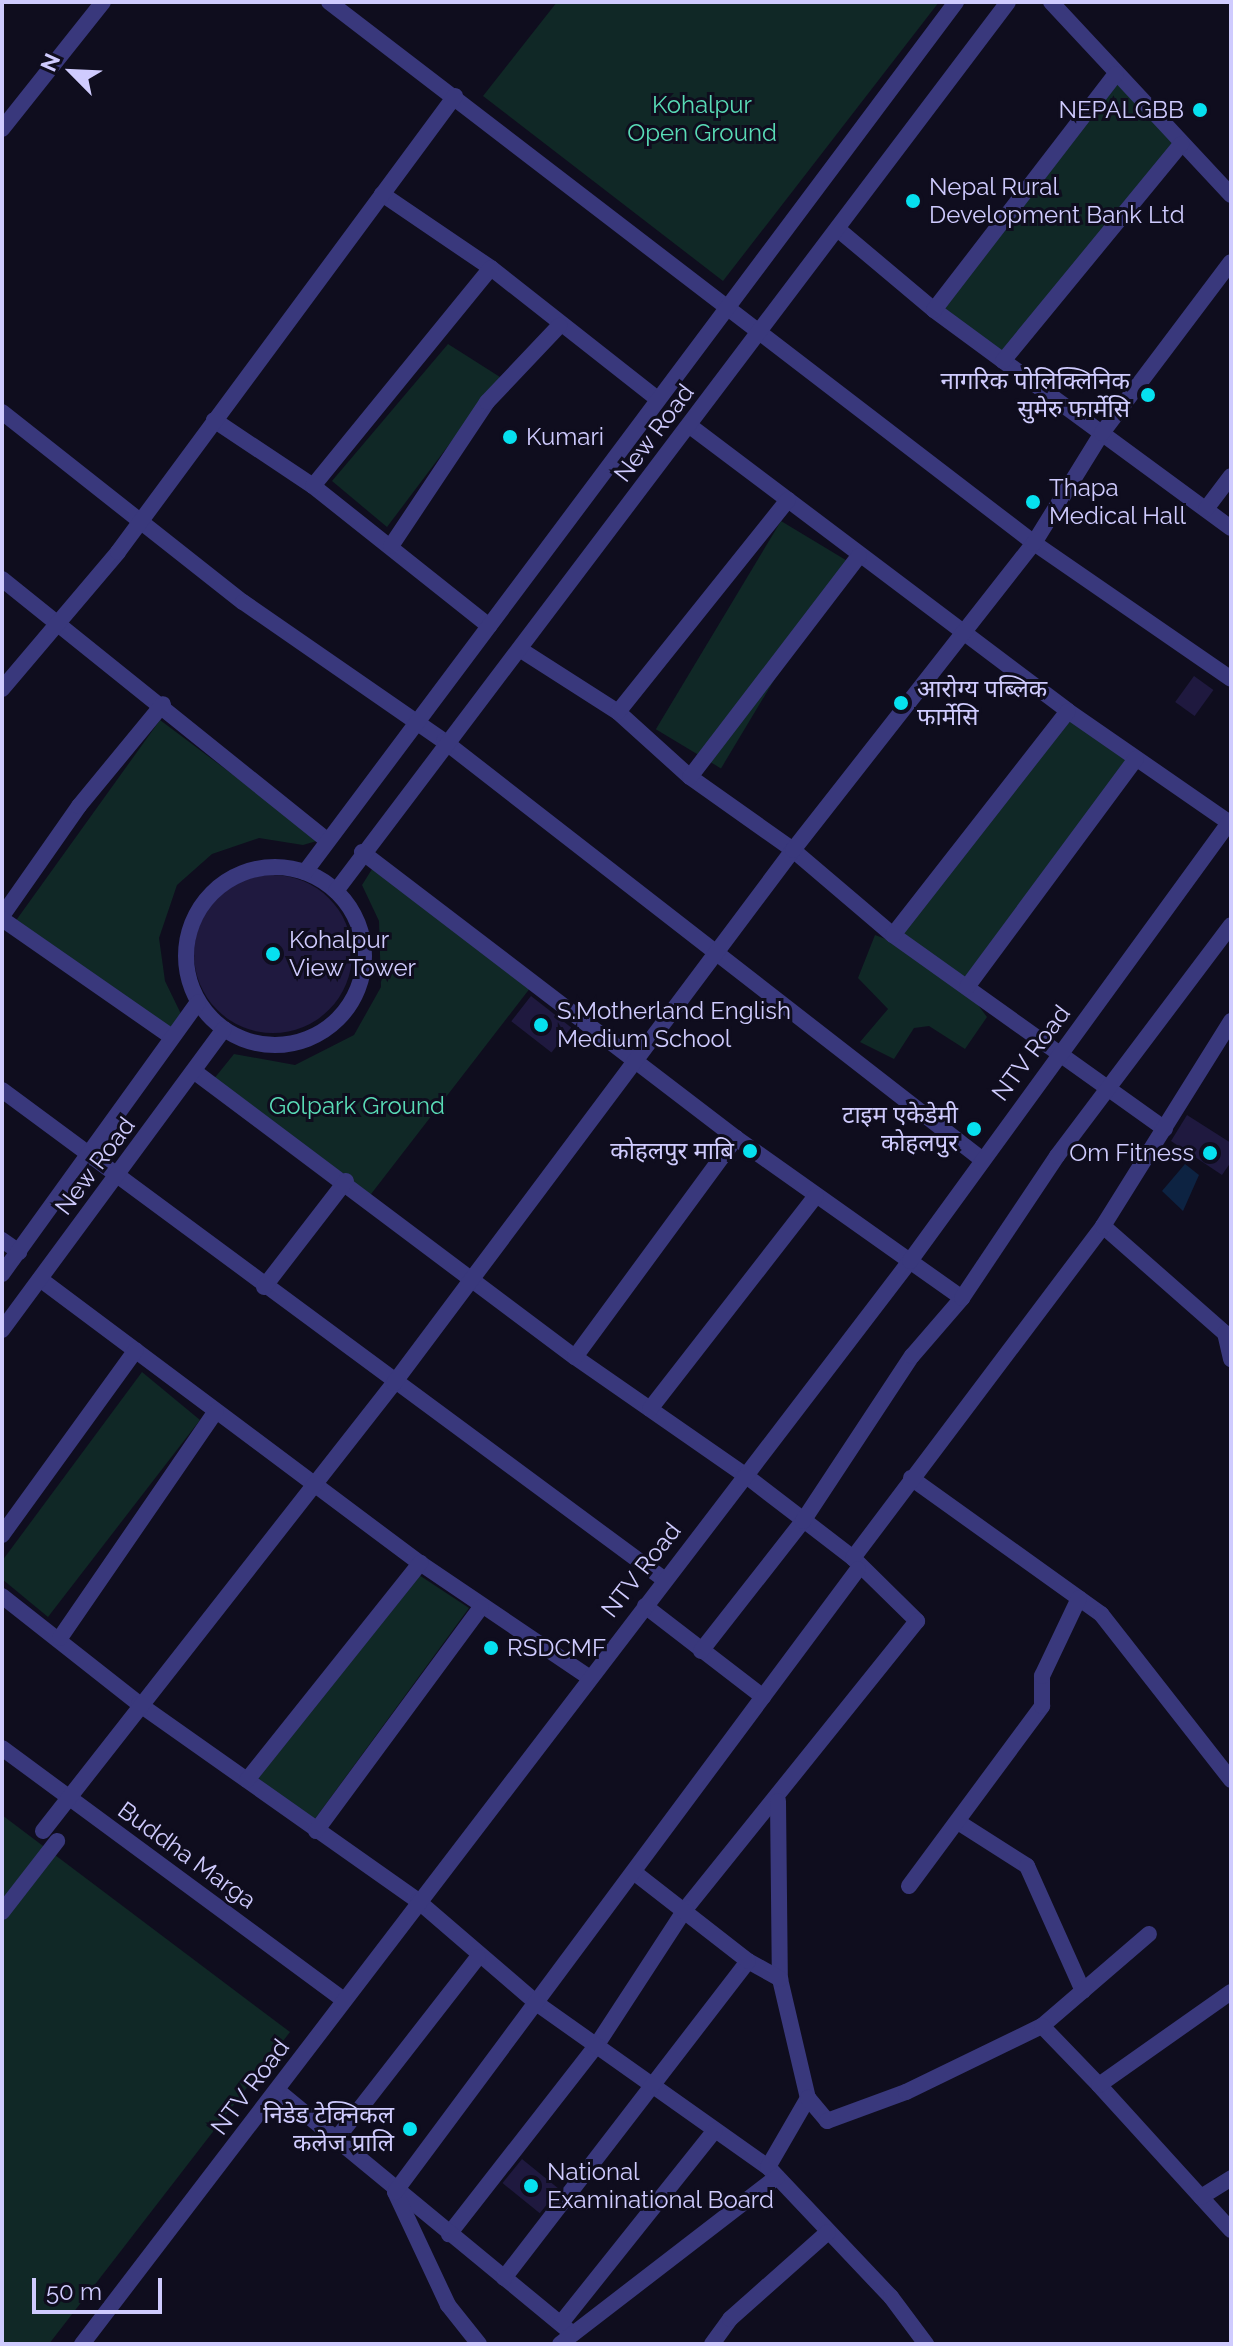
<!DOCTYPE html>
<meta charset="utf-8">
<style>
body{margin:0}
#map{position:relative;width:1233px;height:2346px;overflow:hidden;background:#0f0d1e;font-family:Raleway,"Noto Sans Devanagari",sans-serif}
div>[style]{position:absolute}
.green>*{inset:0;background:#102826;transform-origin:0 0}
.water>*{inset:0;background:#0d2342}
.building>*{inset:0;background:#1f193f;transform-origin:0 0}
.round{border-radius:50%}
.street>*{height:16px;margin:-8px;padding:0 8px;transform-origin:8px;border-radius:8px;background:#39387c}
.street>.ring{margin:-8px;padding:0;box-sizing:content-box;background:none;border:16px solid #39387c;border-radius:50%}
.dots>*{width:22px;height:22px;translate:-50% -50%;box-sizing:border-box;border:4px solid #0f0d1e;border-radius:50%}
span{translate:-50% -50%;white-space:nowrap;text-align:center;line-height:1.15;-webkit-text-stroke:6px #0f0d1e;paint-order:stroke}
.park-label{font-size:24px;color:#59dbb6}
.poi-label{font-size:24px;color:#cfcbfe}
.right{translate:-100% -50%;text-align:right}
.left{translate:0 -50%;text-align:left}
.street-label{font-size:24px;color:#cfcbfe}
.frame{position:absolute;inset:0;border:4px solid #cfcbfe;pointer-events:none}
.north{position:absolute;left:32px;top:32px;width:80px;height:80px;-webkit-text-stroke:6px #0f0d1e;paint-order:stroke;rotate:294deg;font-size:22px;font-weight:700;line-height:32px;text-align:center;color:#cfcbfe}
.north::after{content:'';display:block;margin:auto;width:28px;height:36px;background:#cfcbfe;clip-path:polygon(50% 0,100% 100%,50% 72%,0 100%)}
.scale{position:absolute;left:32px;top:2278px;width:130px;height:36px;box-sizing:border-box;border:4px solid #cfcbfe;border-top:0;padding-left:10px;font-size:24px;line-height:28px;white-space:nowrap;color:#cfcbfe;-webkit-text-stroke:6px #0f0d1e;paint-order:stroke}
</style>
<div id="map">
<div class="green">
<div style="clip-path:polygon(557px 2px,939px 2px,723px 281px,483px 96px)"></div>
<div style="clip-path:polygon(1116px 74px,1181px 144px,1003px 361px,934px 310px)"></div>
<div style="clip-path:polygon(448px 344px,500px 377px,387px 527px,332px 481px)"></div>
<div style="left:781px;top:521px;width:76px;height:243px;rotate:31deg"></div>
<div style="clip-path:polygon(1070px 716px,1131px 758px,969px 982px,898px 932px)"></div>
<div style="clip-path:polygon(160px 720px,320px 840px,303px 845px,259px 838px,212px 854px,177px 885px,159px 938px,165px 981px,181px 1014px,166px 1033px,12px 926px)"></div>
<div style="clip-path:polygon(374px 866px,534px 983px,368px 1198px,213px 1080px,234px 1054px,295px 1065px,354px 1035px,381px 987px,379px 921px,362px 885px)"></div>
<div style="clip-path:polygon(875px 935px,904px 946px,972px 997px,987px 1017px,965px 1049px,929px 1026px,914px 1028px,894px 1059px,860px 1042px,888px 1009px,858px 978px)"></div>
<div style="clip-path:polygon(142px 1372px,200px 1420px,48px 1617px,2px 1579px,2px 1561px)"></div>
<div style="clip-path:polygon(419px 1575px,469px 1608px,312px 1823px,258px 1778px)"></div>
<div style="clip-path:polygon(2px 1815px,290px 2032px,49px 2344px,2px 2344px)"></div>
</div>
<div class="water">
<div style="clip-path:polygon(1185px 1164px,1199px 1175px,1183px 1211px,1162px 1191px)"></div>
</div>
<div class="building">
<div style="left:1194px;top:676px;width:24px;height:32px;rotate:36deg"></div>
<div class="round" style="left:194px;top:875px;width:158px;height:158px"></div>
<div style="left:531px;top:996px;width:51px;height:32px;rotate:38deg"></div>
<div style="clip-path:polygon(1187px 1115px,1231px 1143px,1231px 1162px,1222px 1175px,1171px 1141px)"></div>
<div style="left:522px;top:2159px;width:48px;height:31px;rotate:39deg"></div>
</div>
<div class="street">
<div style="left:329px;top:2px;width:889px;rotate:37.5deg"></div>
<div style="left:1034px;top:543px;width:239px;rotate:34.6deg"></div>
<div style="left:1051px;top:2px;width:264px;rotate:47deg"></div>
<div style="left:2px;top:129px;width:162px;rotate:-51.5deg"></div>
<div style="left:382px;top:194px;width:132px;rotate:34.2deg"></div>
<div style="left:491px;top:268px;width:209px;rotate:38.2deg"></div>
<div style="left:840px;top:231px;width:123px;rotate:40deg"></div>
<div style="left:934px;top:310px;width:368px;rotate:36.3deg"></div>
<div style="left:934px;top:310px;width:298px;rotate:-52.4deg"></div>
<div style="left:1003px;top:361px;width:281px;rotate:-50.6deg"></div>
<div style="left:2px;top:412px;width:307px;rotate:38.3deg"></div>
<div style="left:243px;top:602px;width:244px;rotate:34.7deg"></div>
<div style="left:444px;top:741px;width:679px;rotate:37.88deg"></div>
<div style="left:214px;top:420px;width:119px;rotate:33.7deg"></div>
<div style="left:313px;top:486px;width:225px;rotate:38.5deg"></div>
<div style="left:690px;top:426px;width:473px;rotate:37deg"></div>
<div style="left:1068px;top:711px;width:198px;rotate:34.7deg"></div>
<div style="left:313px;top:486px;width:281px;rotate:-50.8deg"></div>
<div style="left:1206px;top:509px;width:41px;rotate:-52.9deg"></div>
<div style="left:391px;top:546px;width:173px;rotate:-56.3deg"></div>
<div style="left:487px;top:402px;width:105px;rotate:-46.5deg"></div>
<div style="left:2px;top:579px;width:417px;rotate:38.8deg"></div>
<div style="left:521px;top:650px;width:115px;rotate:32.6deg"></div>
<div style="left:618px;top:712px;width:97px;rotate:42.1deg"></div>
<div style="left:690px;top:777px;width:126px;rotate:35.3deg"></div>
<div style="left:793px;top:850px;width:131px;rotate:40.4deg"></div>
<div style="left:893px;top:935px;width:334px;rotate:35.5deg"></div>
<div style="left:2px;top:689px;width:180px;rotate:-49.7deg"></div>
<div style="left:118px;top:552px;width:567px;rotate:-53.53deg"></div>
<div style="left:618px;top:712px;width:272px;rotate:-51.3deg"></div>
<div style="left:690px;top:777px;width:278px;rotate:-52.6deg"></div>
<div style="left:362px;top:852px;width:471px;rotate:37.4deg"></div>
<div style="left:736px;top:1138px;width:277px;rotate:35.3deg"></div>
<div class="ring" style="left:186px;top:867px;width:162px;height:162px"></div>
<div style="left:305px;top:872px;width:1087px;rotate:-53.19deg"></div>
<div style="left:336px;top:891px;width:1114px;rotate:-52.91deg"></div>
<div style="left:2px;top:916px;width:134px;rotate:-55deg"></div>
<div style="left:79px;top:806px;width:132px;rotate:-50.5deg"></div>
<div style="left:2px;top:919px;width:207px;rotate:34.8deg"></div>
<div style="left:893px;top:935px;width:284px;rotate:-52deg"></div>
<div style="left:967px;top:987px;width:284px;rotate:-53.5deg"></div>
<div style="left:195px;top:1072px;width:475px;rotate:36.9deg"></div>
<div style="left:575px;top:1357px;width:207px;rotate:34.8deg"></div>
<div style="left:745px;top:1475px;width:136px;rotate:37.5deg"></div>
<div style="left:853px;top:1558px;width:90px;rotate:44.5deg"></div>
<div style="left:917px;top:1621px;width:368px;rotate:128.8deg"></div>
<div style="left:686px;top:1908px;width:165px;rotate:123.1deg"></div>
<div style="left:596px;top:2046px;width:239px;rotate:128deg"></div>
<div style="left:2px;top:1090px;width:824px;rotate:36.47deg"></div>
<div style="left:1103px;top:1226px;width:162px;rotate:41.3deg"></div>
<div style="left:1225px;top:1333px;width:27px;rotate:77deg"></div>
<div style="left:2px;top:1240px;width:21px;rotate:35deg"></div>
<div style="left:2px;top:1274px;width:335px;rotate:-54.2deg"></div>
<div style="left:40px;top:1279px;width:474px;rotate:36.8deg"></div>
<div style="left:420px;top:1563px;width:202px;rotate:34.1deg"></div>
<div style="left:264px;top:1287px;width:134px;rotate:-52.3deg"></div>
<div style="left:2px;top:1330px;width:374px;rotate:-53.6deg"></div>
<div style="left:575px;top:1357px;width:272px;rotate:-53.7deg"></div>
<div style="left:650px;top:1409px;width:270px;rotate:-52.1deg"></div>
<div style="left:911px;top:1478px;width:234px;rotate:35.6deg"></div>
<div style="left:1101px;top:1614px;width:211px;rotate:51.9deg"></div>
<div style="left:2px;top:1535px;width:228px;rotate:-54.1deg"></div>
<div style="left:853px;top:1558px;width:416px;rotate:-53deg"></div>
<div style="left:1103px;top:1226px;width:242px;rotate:-58deg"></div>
<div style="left:2px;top:1596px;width:174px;rotate:38.2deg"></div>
<div style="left:139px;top:1704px;width:342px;rotate:35.2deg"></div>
<div style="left:418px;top:1901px;width:160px;rotate:40.7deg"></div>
<div style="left:539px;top:2005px;width:281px;rotate:35.3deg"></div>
<div style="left:768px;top:2167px;width:179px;rotate:46.6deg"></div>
<div style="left:891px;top:2297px;width:59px;rotate:53.3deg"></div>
<div style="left:645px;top:1606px;width:149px;rotate:37.6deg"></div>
<div style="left:60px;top:1638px;width:275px;rotate:-55.5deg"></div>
<div style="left:701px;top:1651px;width:165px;rotate:-51.9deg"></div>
<div style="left:803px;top:1521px;width:198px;rotate:-56.6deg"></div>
<div style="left:912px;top:1356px;width:77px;rotate:-49.2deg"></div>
<div style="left:962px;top:1298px;width:171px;rotate:-56.2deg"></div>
<div style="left:1057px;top:1156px;width:289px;rotate:-53deg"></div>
<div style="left:2px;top:1748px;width:425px;rotate:36.4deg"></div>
<div style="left:247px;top:1780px;width:278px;rotate:-51.4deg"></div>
<div style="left:778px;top:1801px;width:178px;rotate:89.4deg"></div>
<div style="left:780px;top:1979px;width:122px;rotate:76.8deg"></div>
<div style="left:958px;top:1822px;width:82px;rotate:32.5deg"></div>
<div style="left:1027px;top:1866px;width:137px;rotate:65.9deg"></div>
<div style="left:43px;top:1831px;width:569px;rotate:-51.92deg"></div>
<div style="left:394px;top:1383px;width:666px;rotate:-53.18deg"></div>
<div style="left:793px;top:850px;width:390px;rotate:-51.9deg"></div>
<div style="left:1034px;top:543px;width:129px;rotate:-58.3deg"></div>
<div style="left:1102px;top:433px;width:214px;rotate:-53deg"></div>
<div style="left:316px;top:1831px;width:278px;rotate:-53.6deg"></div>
<div style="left:909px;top:1886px;width:224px;rotate:-53.5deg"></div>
<div style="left:1042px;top:1706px;width:30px;rotate:-90deg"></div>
<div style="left:1042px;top:1676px;width:86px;rotate:-64.6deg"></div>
<div style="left:2px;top:1912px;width:90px;rotate:-52.2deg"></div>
<div style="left:748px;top:1961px;width:37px;rotate:29deg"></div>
<div style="left:1042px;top:2026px;width:141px;rotate:-40.7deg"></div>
<div style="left:1099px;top:2085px;width:196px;rotate:47.7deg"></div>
<div style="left:278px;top:2091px;width:382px;rotate:39.5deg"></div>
<div style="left:334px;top:2142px;width:234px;rotate:-52.1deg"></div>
<div style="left:768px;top:2167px;width:80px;rotate:-59.9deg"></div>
<div style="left:808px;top:2098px;width:30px;rotate:50deg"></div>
<div style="left:827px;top:2121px;width:84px;rotate:-20.2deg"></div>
<div style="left:906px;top:2092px;width:151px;rotate:-25.9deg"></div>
<div style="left:1042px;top:2026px;width:82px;rotate:46deg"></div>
<div style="left:1099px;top:2085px;width:161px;rotate:-35.2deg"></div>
<div style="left:1201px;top:2197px;width:36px;rotate:-32deg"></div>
<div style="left:504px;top:2278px;width:400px;rotate:-52.4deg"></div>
<div style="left:748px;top:1961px;width:143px;rotate:-142.1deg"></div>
<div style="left:561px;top:2323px;width:246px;rotate:-51.4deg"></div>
<div style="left:82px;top:2344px;width:1363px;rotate:-52.6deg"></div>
<div style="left:910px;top:1261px;width:545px;rotate:-53.95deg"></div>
<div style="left:479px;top:2344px;width:50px;rotate:-128.5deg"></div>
<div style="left:448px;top:2305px;width:125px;rotate:-115.1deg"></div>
<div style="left:395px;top:2192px;width:776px;rotate:-53.38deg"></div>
<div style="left:560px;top:2344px;width:274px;rotate:-37.6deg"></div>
<div style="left:712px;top:2344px;width:31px;rotate:-54deg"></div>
<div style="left:730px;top:2319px;width:131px;rotate:-41.6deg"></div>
</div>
<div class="dots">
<div style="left:1200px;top:110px;background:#06e0ef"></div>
<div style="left:913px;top:201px;background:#06e0ef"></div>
<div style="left:1148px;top:395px;background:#06e0ef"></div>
<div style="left:510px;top:437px;background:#06e0ef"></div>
<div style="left:1033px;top:502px;background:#06e0ef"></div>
<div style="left:901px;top:703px;background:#06e0ef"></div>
<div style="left:273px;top:954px;background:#06e0ef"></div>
<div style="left:541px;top:1025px;background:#06e0ef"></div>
<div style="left:974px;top:1129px;background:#06e0ef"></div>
<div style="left:750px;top:1151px;background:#06e0ef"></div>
<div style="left:1210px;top:1153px;background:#06e0ef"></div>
<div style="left:491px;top:1648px;background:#06e0ef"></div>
<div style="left:410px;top:2129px;background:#06e0ef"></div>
<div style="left:531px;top:2186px;background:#06e0ef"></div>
</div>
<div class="park-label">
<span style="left:702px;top:119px">Kohalpur<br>Open Ground</span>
<span style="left:357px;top:1106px">Golpark Ground</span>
</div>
<div class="poi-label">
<span class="right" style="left:1184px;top:110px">NEPALGBB</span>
<span class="left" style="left:929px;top:201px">Nepal Rural<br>Development Bank Ltd</span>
<span class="right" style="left:1130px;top:395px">नागरिक पोलिक्लिनिक<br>सुमेरु फार्मेसि</span>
<span class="left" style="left:526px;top:437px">Kumari</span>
<span class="left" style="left:1049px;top:502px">Thapa<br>Medical Hall</span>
<span class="left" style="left:917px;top:703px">आरोग्य पब्लिक<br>फार्मेसि</span>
<span class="left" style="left:289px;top:954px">Kohalpur<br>View Tower</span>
<span class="left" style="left:557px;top:1025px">S.Motherland English<br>Medium School</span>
<span class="right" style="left:958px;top:1129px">टाइम एकेडेमी<br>कोहलपुर</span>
<span class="right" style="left:734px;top:1151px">कोहलपुर माबि</span>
<span class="right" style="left:1194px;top:1153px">Om Fitness</span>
<span class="left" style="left:507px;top:1648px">RSDCMF</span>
<span class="right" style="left:394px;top:2129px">निडेड टेक्निकल<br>कलेज प्रालि</span>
<span class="left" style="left:547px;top:2186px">National<br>Examinational Board</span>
</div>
<div class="street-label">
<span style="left:654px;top:433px;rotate:-53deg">New Road</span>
<span style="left:1031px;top:1053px;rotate:-53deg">NTV Road</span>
<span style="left:95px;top:1166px;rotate:-53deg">New Road</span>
<span style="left:641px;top:1570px;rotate:-52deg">NTV Road</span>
<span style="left:187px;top:1855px;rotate:36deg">Buddha Marga</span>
<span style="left:250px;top:2087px;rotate:-53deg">NTV Road</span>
</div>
<div class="frame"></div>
<div class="north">N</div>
<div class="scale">50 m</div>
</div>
